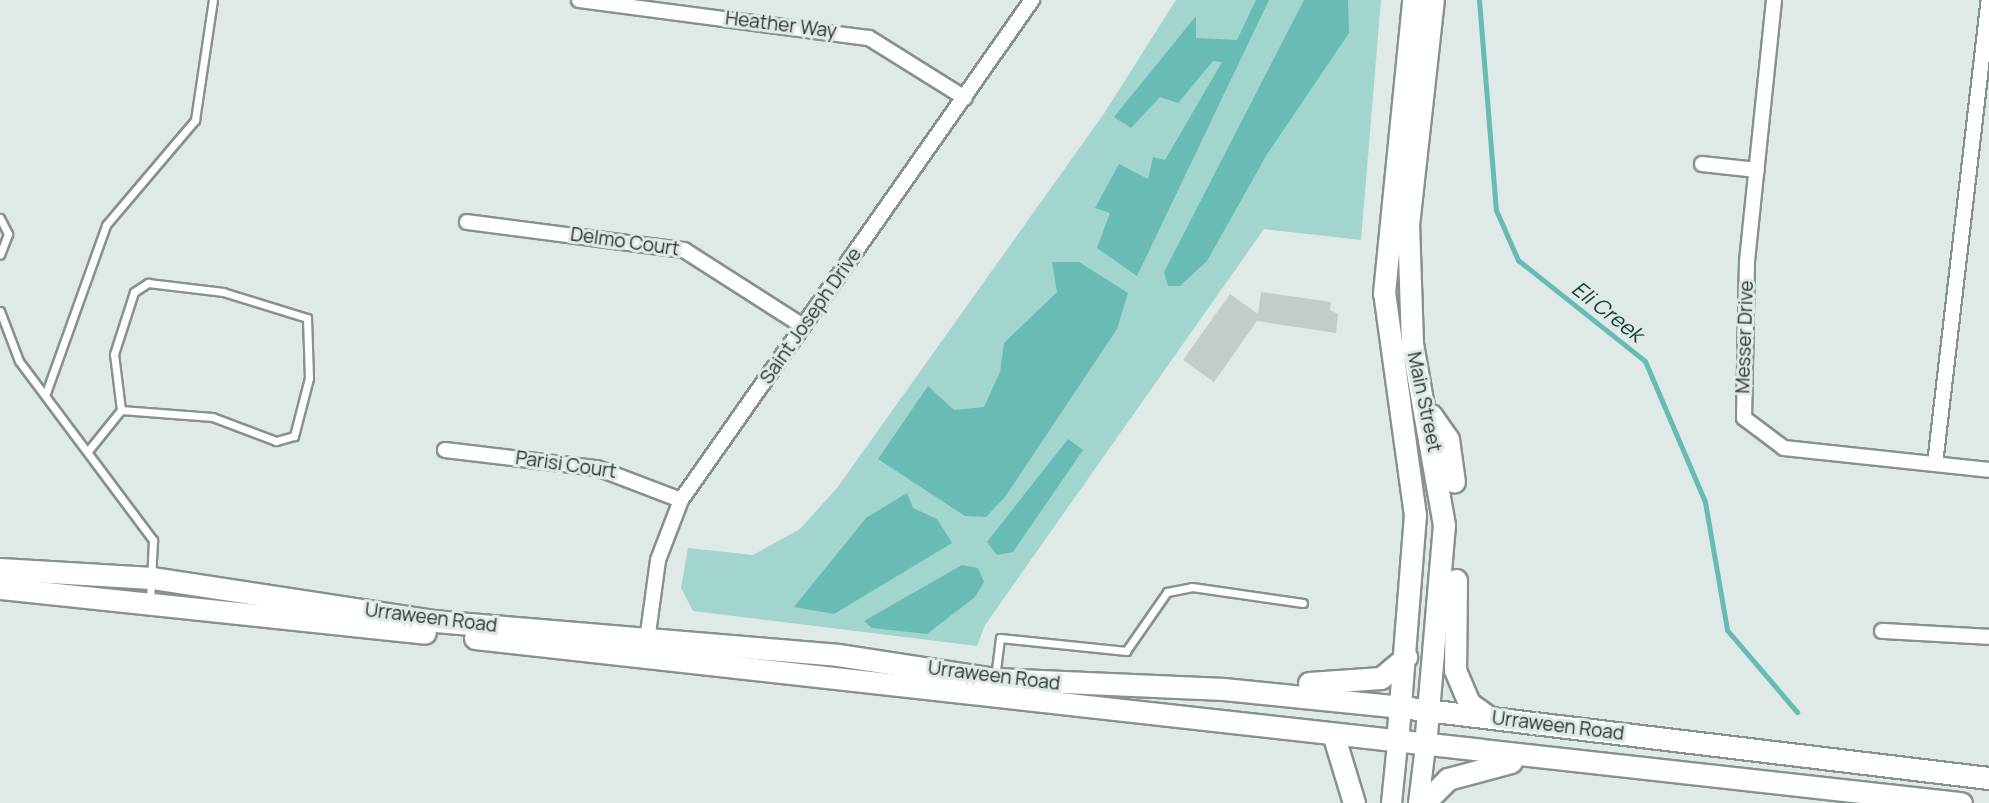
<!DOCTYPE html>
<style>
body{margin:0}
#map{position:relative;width:1989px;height:803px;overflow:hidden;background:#dfe9e8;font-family:Manrope,sans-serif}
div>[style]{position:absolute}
.green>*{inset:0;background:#a2d5ce}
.forest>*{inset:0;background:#68bcb3}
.stream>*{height:5px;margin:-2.5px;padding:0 2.5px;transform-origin:2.5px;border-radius:2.5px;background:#67bbb1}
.building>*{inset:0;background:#c2cccb}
.roads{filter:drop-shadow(2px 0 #879190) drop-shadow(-2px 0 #879190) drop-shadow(0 2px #879190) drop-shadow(0 -2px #879190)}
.service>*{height:7px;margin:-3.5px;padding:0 3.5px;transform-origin:3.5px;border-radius:3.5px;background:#fff}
.minor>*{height:14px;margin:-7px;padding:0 7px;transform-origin:7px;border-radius:7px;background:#fff}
.tertiary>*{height:19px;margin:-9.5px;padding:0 9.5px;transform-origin:9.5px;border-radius:9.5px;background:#fff}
.secondary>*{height:21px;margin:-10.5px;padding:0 10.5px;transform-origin:10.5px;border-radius:10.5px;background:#fff}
span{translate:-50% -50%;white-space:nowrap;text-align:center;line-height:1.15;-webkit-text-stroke:6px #dfe9e8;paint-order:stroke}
.street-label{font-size:19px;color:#2c302f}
.water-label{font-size:21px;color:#113a36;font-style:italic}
</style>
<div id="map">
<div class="green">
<div style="clip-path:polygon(1176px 0,1381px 0,1361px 240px,1264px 229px,985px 625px,977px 646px,693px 611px,681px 588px,688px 548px,753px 555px,800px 529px,837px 488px,1103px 115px)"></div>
</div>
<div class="forest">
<div style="clip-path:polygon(1256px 0,1269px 0,1137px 276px,1097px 248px,1110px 213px,1095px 208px,1119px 164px,1148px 179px,1153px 157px,1165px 160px,1222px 62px,1213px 61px,1178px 103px,1160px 97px,1131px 128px,1114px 117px,1196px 16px,1196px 38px,1237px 40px)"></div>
<div style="clip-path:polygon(1304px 0,1348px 0,1349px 33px,1266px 156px,1207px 261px,1180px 286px,1168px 286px,1164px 272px)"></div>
<div style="clip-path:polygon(1052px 262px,1079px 262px,1128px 293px,1117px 329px,1005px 497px,986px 517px,965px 516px,878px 459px,928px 386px,954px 410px,984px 407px,1000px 372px,1004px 343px,1057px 292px)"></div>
<div style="clip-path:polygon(1068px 439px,1083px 450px,1013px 552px,997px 555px,987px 542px)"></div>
<div style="clip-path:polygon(907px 493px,913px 508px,937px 519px,952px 543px,834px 614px,794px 607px,866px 518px)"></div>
<div style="clip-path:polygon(962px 565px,978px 568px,984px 582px,975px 597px,927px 634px,872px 628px,864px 621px)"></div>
</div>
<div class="stream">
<div style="left:1479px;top:0;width:211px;rotate:85.4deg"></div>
<div style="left:1496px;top:210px;width:55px;rotate:66.3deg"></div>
<div style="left:1518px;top:260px;width:162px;rotate:38.5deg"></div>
<div style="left:1645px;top:361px;width:153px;rotate:66.9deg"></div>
<div style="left:1705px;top:502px;width:130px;rotate:80.2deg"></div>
<div style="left:1727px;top:630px;width:108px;rotate:49.5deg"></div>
</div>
<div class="building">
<div style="clip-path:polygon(1261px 292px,1331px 302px,1330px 310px,1338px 314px,1336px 333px,1257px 321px,1214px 382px,1183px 360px,1230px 294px,1258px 314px)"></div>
</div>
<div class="roads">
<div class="service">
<div style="left:0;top:218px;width:18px;rotate:63deg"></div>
<div style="left:8px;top:234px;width:22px;rotate:111deg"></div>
<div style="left:0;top:311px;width:53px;rotate:69.2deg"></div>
<div style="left:19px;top:361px;width:224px;rotate:53.2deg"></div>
<div style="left:153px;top:540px;width:61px;rotate:92.8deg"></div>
<div style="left:46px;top:393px;width:178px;rotate:-70.3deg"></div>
<div style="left:106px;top:225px;width:138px;rotate:-49.7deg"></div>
<div style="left:195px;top:120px;width:121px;rotate:-81.5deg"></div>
<div style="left:88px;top:451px;width:53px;rotate:-51.2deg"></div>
<div style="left:121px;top:410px;width:56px;rotate:-97.1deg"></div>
<div style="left:114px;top:354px;width:65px;rotate:-72.1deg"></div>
<div style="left:134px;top:292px;width:17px;rotate:-33deg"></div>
<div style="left:148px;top:283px;width:76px;rotate:6.8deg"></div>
<div style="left:223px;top:292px;width:88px;rotate:17.2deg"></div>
<div style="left:307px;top:318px;width:60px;rotate:88.1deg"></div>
<div style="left:309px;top:378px;width:60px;rotate:104.5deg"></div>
<div style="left:294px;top:436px;width:19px;rotate:164deg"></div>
<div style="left:276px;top:441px;width:68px;rotate:-159.4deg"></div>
<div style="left:212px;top:417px;width:91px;rotate:-175.6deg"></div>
<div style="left:995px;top:678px;width:40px;rotate:-82.9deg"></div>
<div style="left:1000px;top:638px;width:127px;rotate:5.9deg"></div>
<div style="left:1126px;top:651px;width:72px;rotate:-55.2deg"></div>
<div style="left:1167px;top:592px;width:25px;rotate:-11deg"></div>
<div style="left:1192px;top:587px;width:112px;rotate:8.2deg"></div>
</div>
<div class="minor">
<div style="left:579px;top:0;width:292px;rotate:7.5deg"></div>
<div style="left:869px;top:38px;width:113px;rotate:32deg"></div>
<div style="left:1774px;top:0;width:263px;rotate:95.9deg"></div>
<div style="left:1747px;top:262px;width:156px;rotate:91.1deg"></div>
<div style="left:1744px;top:418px;width:50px;rotate:36.9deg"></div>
<div style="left:1784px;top:448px;width:206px;rotate:6.1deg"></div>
<div style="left:1702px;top:164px;width:55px;rotate:6.2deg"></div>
<div style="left:467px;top:222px;width:219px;rotate:7.4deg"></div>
<div style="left:684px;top:250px;width:141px;rotate:32.6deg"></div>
<div style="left:445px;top:450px;width:153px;rotate:6.8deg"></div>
<div style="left:597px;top:468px;width:90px;rotate:20.9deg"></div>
<div style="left:1935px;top:464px;width:467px;rotate:-83.4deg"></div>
<div style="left:1882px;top:631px;width:107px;rotate:3.2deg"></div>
<div style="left:646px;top:648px;width:89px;rotate:-82.2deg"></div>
<div style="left:658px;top:560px;width:64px;rotate:-69deg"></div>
<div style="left:681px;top:500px;width:611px;rotate:-54.93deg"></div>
</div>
<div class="tertiary">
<div style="left:1391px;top:803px;width:60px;rotate:-84.3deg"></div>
<div style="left:1418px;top:803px;width:57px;rotate:-83deg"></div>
</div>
<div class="secondary">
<div style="left:1431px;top:415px;width:29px;rotate:55deg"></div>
<div style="left:1448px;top:439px;width:43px;rotate:82.1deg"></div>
<div style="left:0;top:569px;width:152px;rotate:3.4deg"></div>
<div style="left:152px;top:578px;width:285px;rotate:8.7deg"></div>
<div style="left:434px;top:621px;width:405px;rotate:4.8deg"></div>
<div style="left:838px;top:655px;width:159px;rotate:8.7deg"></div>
<div style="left:995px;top:679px;width:229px;rotate:2.5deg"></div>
<div style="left:1224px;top:689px;width:178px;rotate:5.8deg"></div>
<div style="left:1401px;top:707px;width:592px;rotate:6.89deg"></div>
<div style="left:1456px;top:580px;width:90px;rotate:90.6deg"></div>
<div style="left:1455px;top:670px;width:36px;rotate:67deg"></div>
<div style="left:1469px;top:703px;width:24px;rotate:36deg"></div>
<div style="left:0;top:588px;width:427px;rotate:6deg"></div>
<div style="left:475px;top:638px;width:1495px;rotate:6.34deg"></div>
<div style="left:1309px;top:683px;width:72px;rotate:-4deg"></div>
<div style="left:1381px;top:678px;width:33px;rotate:-40deg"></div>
<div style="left:1334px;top:737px;width:69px;rotate:73.1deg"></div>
<div style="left:1397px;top:743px;width:229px;rotate:-85.5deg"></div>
<div style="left:1415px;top:515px;width:224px;rotate:-97.9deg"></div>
<div style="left:1384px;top:293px;width:294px;rotate:-84.3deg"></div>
<div style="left:1425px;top:746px;width:222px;rotate:-85.1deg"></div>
<div style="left:1444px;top:525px;width:185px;rotate:-100deg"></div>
<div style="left:1412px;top:343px;width:118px;rotate:-91.9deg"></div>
<div style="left:1408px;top:225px;width:226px;rotate:-83.7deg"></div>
<div style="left:1424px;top:803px;width:34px;rotate:-45deg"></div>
<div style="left:1448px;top:779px;width:65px;rotate:-15.1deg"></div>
</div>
</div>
<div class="street-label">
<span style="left:781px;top:25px;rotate:7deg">Heather Way</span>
<span style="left:625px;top:242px;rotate:8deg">Delmo Court</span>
<span style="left:811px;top:316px;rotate:-55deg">Saint Joseph Drive</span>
<span style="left:1745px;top:337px;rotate:-88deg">Messer Drive</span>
<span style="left:1424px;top:402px;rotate:78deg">Main Street</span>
<span style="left:566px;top:465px;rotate:8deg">Parisi Court</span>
<span style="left:431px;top:618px;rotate:7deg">Urraween Road</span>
<span style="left:994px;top:676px;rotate:7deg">Urraween Road</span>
<span style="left:1558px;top:726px;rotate:7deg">Urraween Road</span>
</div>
<div class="water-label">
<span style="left:1608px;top:311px;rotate:38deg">Eli Creek</span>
</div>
</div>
